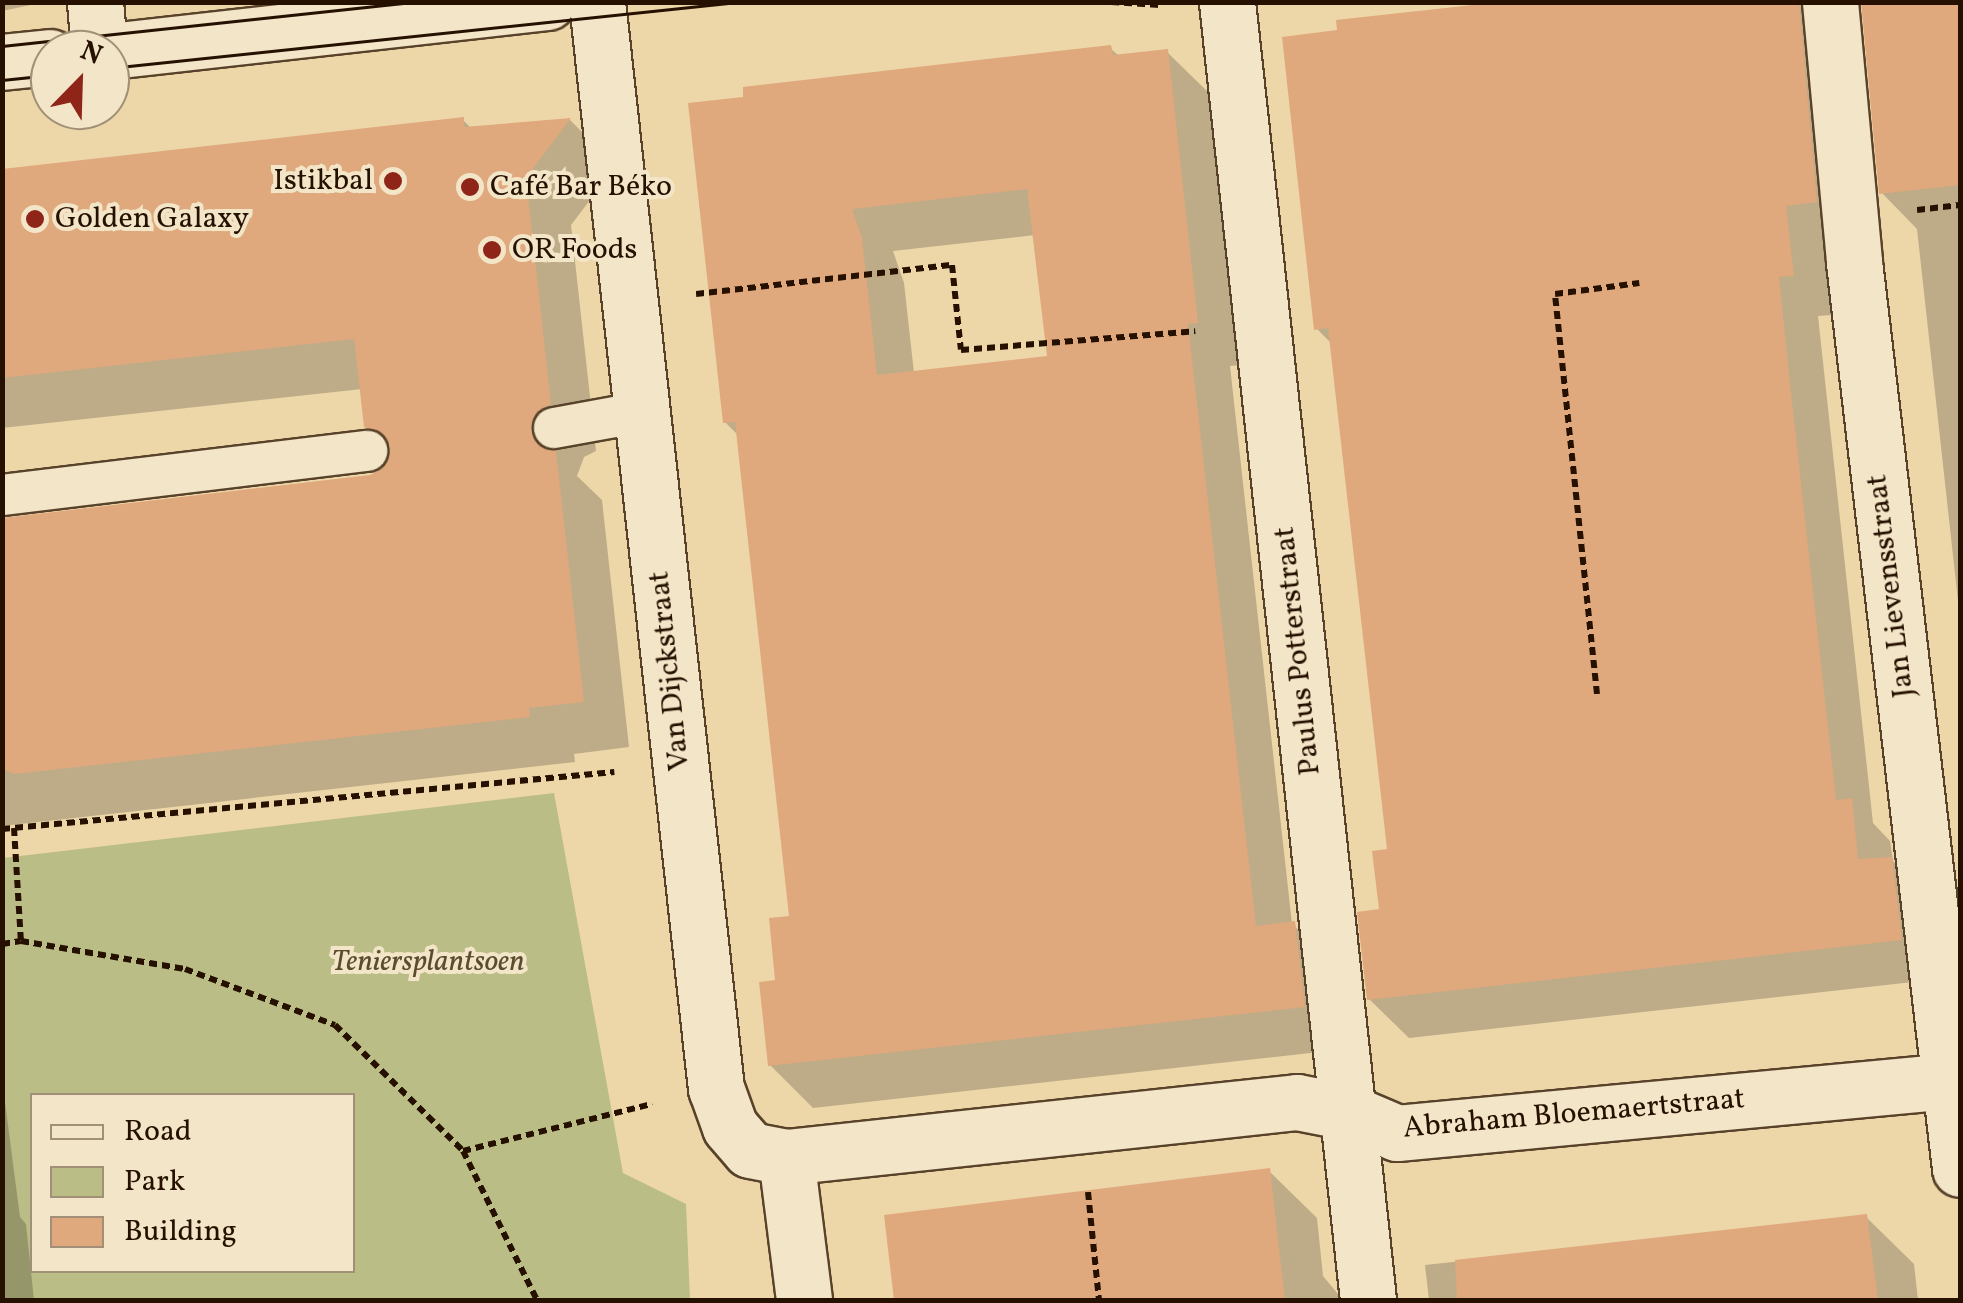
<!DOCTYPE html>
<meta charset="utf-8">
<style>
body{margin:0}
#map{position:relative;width:1963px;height:1303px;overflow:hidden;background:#edd7a9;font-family:Vollkorn,serif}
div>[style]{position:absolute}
.green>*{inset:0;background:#bbbd86}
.shadow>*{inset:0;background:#0003}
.building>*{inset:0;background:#dfa87d}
.path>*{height:6px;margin-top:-3px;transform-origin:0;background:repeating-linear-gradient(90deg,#261000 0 8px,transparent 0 13px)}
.roads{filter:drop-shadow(2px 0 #58422a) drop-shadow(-2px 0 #58422a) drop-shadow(0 2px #58422a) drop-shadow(0 -2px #58422a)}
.service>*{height:40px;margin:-20px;padding:0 20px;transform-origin:20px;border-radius:20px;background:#f3e5c7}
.minor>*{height:55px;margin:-27.5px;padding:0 27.5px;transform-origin:27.5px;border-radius:27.5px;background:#f3e5c7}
.tram>*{height:2.5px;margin:-1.25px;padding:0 1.25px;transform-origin:1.25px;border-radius:1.25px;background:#261000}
.dots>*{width:28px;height:28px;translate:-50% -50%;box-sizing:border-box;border:5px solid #f3e5c7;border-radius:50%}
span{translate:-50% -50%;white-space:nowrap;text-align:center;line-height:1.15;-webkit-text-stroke:8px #f3e5c7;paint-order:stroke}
.poi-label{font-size:30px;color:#261000}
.right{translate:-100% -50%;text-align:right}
.left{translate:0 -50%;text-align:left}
.street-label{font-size:30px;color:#261000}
.park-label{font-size:30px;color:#5a4d2f;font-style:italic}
.frame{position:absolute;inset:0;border:5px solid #261000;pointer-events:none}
.legend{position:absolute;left:30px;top:1093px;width:325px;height:180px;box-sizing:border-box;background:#f3e5c7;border:2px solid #a19077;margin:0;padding:12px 18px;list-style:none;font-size:30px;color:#261000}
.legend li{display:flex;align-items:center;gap:20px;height:50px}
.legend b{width:50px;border:2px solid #a19077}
.north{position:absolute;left:30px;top:30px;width:100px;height:100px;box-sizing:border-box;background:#f3e5c7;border:2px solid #a19077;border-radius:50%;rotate:23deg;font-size:28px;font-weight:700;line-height:40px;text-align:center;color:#261000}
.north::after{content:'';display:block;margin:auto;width:35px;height:45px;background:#8f2418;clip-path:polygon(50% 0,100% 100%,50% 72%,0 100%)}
</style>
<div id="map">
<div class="green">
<div style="clip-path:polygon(evenodd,554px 793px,623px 1173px,686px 1204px,690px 1300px,3px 1300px,3px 858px,554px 793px,32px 1096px,352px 1096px,352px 1270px,32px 1270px,32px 1096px)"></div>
</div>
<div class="shadow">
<div style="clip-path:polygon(2px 2px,45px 2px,2px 11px)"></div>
<div style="clip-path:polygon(1521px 2px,1832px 2px,1855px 241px,1824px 245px,1832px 315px,1818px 316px,1873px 823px,1890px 841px,1893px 861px,1931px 899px,1940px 979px,1409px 1038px,1369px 999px,1389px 852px,1333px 345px,1316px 328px)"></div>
<div style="clip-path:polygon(1864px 2px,1960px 2px,1960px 619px,1917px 229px,1882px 193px)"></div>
<div style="clip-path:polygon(evenodd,1110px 48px,1120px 57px,1167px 52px,1210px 94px,1240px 365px,1230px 366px,1292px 924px,1337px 966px,1346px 1049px,813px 1108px,770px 1065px,792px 918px,739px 436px,725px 422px,691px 106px,1110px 48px,1035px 235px,1049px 358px,914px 373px,904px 283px,893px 251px,1035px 235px)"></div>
<div style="clip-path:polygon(463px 120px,472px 129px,570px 120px,616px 166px,571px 225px,596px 451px,584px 457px,577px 476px,602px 500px,629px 747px,574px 754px,575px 762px,2px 826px,2px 520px,371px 477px,391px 463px,392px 452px,366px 426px,362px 389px,2px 428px,2px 171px)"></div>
<div style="clip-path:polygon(2px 1079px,20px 1217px,26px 1224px,34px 1300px,2px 1300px)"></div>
<div style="clip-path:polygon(1269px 1171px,1317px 1218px,1323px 1276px,1343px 1300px,896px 1300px,887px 1217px)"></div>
<div style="clip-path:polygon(1866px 1217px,1914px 1264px,1918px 1300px,1429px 1300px,1425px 1265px)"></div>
</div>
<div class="building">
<div style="clip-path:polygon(1500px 2px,1799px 2px,1817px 202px,1786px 206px,1794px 276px,1779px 277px,1791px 392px,1836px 800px,1852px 798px,1858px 859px,1892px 857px,1902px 940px,1367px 1000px,1357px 912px,1379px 909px,1372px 851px,1387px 849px,1328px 328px,1314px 330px,1282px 37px,1337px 30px,1336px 20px)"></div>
<div style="clip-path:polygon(1861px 2px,1960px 2px,1960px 185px,1879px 194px)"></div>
<div style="clip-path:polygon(evenodd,1111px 45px,1113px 55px,1168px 49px,1198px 323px,1188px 324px,1256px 926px,1295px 921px,1305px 1007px,768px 1066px,759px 982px,775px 980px,769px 918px,789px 916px,735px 422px,723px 423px,688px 103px,743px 97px,743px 87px,1111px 45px,1027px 189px,1047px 356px,877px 375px,862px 238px,852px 209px,1027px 189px)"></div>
<div style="clip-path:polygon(464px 117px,464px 127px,571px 118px,526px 178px,551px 404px,538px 411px,531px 431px,537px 444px,556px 451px,584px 702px,529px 708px,530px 717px,14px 774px,2px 769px,2px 518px,370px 475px,382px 469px,391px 449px,385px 436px,364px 427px,354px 339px,2px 378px,2px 169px)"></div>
<div style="clip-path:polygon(1270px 1168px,1285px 1300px,894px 1300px,884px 1215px)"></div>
<div style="clip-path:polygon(1867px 1214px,1878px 1300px,1457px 1300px,1455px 1260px)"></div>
</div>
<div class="path">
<div style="left:1111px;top:2px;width:49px;rotate:3.5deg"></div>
<div style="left:1917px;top:210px;width:43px;rotate:-6.6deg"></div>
<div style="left:696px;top:294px;width:258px;rotate:-6.5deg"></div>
<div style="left:952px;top:265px;width:85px;rotate:84deg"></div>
<div style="left:961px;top:350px;width:235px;rotate:-4.6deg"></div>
<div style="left:1597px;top:694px;width:402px;rotate:-96deg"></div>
<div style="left:1555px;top:294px;width:85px;rotate:-7.5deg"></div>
<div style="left:14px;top:828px;width:113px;rotate:86.5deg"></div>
<div style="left:21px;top:941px;width:166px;rotate:9.7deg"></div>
<div style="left:185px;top:969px;width:160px;rotate:20.5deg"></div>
<div style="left:335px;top:1025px;width:180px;rotate:44.5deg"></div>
<div style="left:463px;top:1151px;width:166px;rotate:63.6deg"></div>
<div style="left:2px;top:829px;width:615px;rotate:-5.32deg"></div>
<div style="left:2px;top:944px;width:19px;rotate:-9deg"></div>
<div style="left:463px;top:1151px;width:195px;rotate:-14deg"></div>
<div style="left:1088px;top:1192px;width:109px;rotate:84.2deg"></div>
</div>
<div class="roads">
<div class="service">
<div style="left:554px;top:428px;width:89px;rotate:-10.3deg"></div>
<div style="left:2px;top:495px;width:368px;rotate:-6.9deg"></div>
</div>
<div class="minor">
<div style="left:95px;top:2px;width:48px;rotate:85.2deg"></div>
<div style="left:597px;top:2px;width:1093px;rotate:83.75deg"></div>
<div style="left:716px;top:1088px;width:41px;rotate:70.3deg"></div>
<div style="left:730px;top:1127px;width:30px;rotate:49deg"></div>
<div style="left:750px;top:1150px;width:37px;rotate:11deg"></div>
<div style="left:786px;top:1157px;width:514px;rotate:-6.14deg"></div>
<div style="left:1297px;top:1102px;width:52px;rotate:11.1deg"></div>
<div style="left:1348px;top:1112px;width:53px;rotate:23.2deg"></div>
<div style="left:1397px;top:1133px;width:554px;rotate:-5.38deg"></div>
<div style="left:1227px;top:2px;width:1306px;rotate:83.8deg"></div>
<div style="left:1830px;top:2px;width:261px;rotate:84.7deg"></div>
<div style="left:1854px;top:262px;width:913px;rotate:83.33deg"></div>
<div style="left:110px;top:51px;width:440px;rotate:-6.4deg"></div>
<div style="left:2px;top:62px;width:48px;rotate:-5.9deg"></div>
<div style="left:786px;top:1157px;width:144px;rotate:82.8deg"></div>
</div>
</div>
<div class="tram">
<div style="left:2px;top:46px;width:415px;rotate:-6.1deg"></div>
<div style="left:110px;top:68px;width:631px;rotate:-6deg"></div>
<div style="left:2px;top:80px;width:48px;rotate:-5.9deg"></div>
</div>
<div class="dots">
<div style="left:393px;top:181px;background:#8f2418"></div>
<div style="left:470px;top:187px;background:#8f2418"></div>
<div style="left:35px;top:219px;background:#8f2418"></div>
<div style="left:492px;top:250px;background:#8f2418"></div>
</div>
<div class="poi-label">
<span class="right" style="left:373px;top:181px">Istikbal</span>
<span class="left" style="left:490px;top:187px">Café Bar Béko</span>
<span class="left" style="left:55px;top:219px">Golden Galaxy</span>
<span class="left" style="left:512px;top:250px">OR Foods</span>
</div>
<div class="street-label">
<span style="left:1891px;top:586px;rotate:-97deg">Jan Lievensstraat</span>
<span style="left:1298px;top:651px;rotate:-96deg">Paulus Potterstraat</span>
<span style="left:670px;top:671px;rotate:-96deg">Van Dijckstraat</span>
<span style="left:1574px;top:1114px;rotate:-5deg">Abraham Bloemaertstraat</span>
</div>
<div class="park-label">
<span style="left:428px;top:962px">Teniersplantsoen</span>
</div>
<div class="frame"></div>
<ul class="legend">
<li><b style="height:12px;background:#f3e5c7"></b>Road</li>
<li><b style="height:28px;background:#bbbd86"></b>Park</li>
<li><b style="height:28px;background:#dfa87d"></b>Building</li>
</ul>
<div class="north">N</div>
</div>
